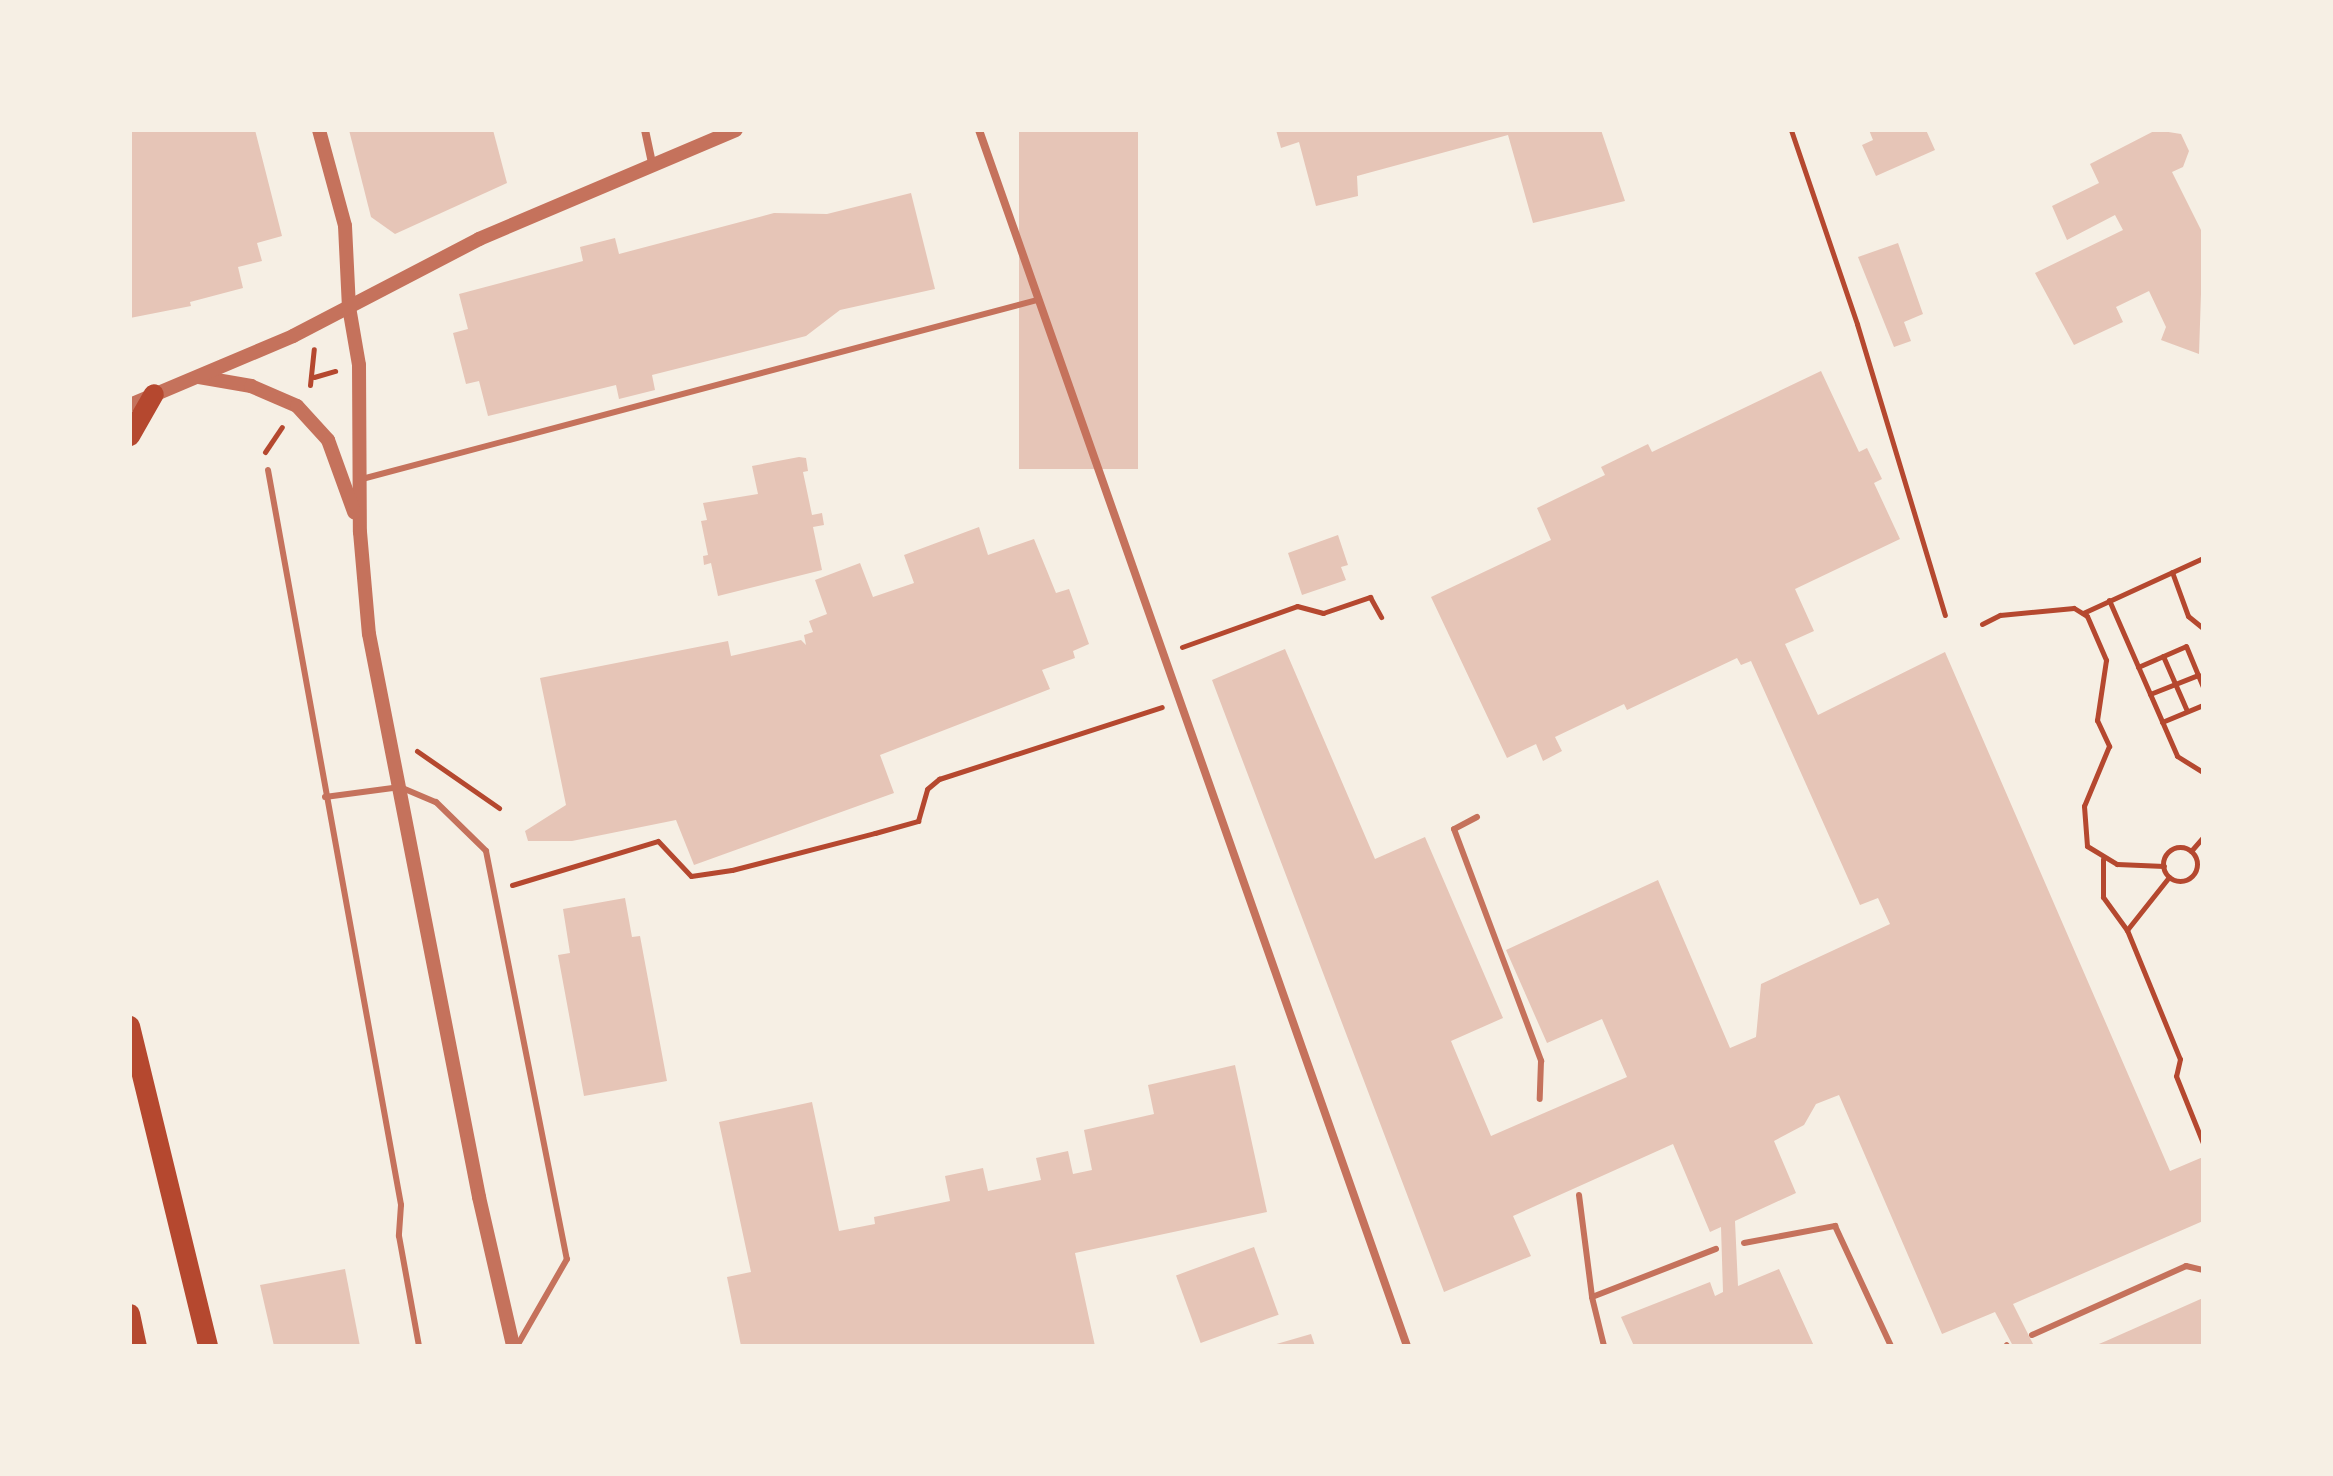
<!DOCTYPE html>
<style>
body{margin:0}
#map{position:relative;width:2333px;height:1476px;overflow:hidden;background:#f6efe4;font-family:"Sofia Sans Condensed",sans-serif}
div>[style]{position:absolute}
.building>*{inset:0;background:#e6c5b7;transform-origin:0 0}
.path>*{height:5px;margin:-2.5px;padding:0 2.5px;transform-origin:2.5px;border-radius:2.5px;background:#b5482f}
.path>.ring{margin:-2.5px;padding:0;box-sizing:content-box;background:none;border:5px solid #b5482f;border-radius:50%}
.service>*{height:6px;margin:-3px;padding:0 3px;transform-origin:3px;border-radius:3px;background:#c5725c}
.minor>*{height:8px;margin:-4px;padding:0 4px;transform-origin:4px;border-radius:4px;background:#c5725c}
.tertiary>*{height:14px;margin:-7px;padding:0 7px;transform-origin:7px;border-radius:7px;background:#c5725c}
.primary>*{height:20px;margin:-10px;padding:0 10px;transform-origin:10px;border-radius:10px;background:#b5482f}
span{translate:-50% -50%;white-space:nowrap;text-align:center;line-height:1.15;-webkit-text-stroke:7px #f6efe4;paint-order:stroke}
.frame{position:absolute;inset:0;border:132px solid #f6efe4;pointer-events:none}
</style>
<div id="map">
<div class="building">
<div style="clip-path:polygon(130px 130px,255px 130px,282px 236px,257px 243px,262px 261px,238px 267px,243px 288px,190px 302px,191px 306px,130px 318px)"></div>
<div style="clip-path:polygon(349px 130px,493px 130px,507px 183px,395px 234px,371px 217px)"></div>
<div style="left:1019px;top:130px;width:119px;height:339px"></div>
<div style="clip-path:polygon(1276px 130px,1601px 130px,1625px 201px,1533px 223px,1508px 135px,1357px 176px,1358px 196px,1316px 206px,1299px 142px,1281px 148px)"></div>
<div style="clip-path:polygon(1869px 130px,1926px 130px,1935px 150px,1876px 176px,1862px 145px,1873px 140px)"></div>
<div style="clip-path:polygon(2156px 130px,2181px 134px,2189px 151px,2183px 167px,2172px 172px,2203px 234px,2199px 354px,2161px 340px,2166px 327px,2149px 291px,2116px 307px,2123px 322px,2074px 345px,2035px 273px,2123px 230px,2115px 215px,2067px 240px,2052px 206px,2099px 183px,2090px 164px)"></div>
<div style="clip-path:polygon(911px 193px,935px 289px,840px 310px,806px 336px,652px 375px,655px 390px,619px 399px,616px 385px,488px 416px,479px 381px,466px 384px,453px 333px,468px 329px,459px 294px,583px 261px,580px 247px,615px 238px,619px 254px,774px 213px,827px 214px)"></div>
<div style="clip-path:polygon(1898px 243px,1923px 314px,1904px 322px,1911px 341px,1894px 347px,1858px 257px)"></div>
<div style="clip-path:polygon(1821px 371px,1859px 452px,1867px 448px,1882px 479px,1874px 483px,1900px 539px,1795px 589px,1814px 631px,1785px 644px,1818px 715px,1945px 652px,2170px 1171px,2203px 1157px,2203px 1221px,2013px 1304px,2034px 1346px,2013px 1346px,1995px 1312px,1942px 1334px,1839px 1095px,1816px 1104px,1804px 1125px,1774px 1141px,1796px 1193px,1735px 1221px,1738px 1286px,1779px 1269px,1814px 1346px,1634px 1346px,1621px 1317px,1710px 1282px,1715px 1296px,1723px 1292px,1721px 1227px,1710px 1232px,1673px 1144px,1513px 1216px,1531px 1256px,1444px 1292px,1212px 680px,1285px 649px,1375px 859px,1425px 837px,1503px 1018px,1451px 1041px,1491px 1136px,1627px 1077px,1602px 1019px,1547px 1043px,1506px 950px,1658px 880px,1730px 1048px,1756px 1037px,1761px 984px,1890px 924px,1878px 898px,1860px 905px,1751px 661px,1741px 665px,1737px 658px,1627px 710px,1624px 704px,1555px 737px,1562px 751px,1543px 761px,1536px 744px,1507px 758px,1431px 597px,1551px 540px,1537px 508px,1605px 475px,1601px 467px,1648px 444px,1652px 452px)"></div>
<div style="clip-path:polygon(799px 457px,806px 458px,808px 471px,803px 472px,812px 515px,822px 513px,824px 525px,813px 527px,822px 570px,718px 596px,711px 563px,704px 565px,703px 556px,708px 555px,701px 521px,707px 520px,703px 503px,758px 494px,752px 466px)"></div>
<div style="clip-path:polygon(979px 527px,988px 555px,1034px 539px,1056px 593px,1069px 589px,1089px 644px,1073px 651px,1075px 658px,1042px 670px,1050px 689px,880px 755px,894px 793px,694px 865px,676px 820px,572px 841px,528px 841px,525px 831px,566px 805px,540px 678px,728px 641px,731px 656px,801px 640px,806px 645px,804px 635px,813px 632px,809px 621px,827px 614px,815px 580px,860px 563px,873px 597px,914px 583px,904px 555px)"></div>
<div style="clip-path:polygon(1338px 535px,1348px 565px,1341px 567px,1346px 580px,1302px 595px,1288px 553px)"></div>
<div style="clip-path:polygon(625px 898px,632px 937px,640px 936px,667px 1081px,584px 1096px,558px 955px,570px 953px,563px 909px)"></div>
<div style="clip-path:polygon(1235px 1065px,1267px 1212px,1075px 1253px,1095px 1346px,741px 1346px,727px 1277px,751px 1272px,719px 1122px,812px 1102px,839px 1231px,875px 1224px,874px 1217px,950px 1201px,945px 1176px,983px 1168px,988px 1191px,1041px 1180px,1036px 1158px,1068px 1151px,1073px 1174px,1092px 1170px,1084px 1130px,1154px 1114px,1148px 1085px)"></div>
<div style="left:1254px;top:1247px;width:72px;height:83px;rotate:70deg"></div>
<div style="clip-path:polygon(345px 1269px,360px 1346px,274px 1346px,260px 1285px)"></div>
<div style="clip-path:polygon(2203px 1298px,2203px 1346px,2094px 1346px,2106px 1341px)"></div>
<div style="clip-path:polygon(1311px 1334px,1315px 1346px,1273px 1346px,1273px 1345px)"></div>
</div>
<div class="path">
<div style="left:1791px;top:130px;width:205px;rotate:71.2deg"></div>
<div style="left:1857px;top:324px;width:304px;rotate:73.2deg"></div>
<div style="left:314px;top:377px;width:22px;rotate:-16deg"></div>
<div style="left:310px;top:385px;width:36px;rotate:-84deg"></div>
<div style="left:265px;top:452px;width:30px;rotate:-56deg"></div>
<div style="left:2172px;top:572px;width:47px;rotate:70deg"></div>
<div style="left:2188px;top:616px;width:19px;rotate:39deg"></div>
<div style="left:2109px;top:600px;width:170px;rotate:66.4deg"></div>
<div style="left:2177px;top:756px;width:31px;rotate:32deg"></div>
<div style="left:2083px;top:613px;width:132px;rotate:-24.6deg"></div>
<div style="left:1982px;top:624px;width:20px;rotate:-27deg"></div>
<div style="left:2000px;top:615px;width:74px;rotate:-5.4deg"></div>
<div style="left:2074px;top:608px;width:15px;rotate:32deg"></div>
<div style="left:2087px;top:616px;width:48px;rotate:66.6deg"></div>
<div style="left:2106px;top:660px;width:61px;rotate:98.5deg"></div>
<div style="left:2097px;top:720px;width:29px;rotate:65deg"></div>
<div style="left:2109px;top:746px;width:65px;rotate:112.6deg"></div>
<div style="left:2084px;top:806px;width:40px;rotate:85.7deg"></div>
<div style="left:2087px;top:846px;width:35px;rotate:31deg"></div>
<div style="left:2117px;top:864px;width:47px;rotate:2.4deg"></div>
<div style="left:1182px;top:647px;width:122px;rotate:-19.6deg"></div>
<div style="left:1297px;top:606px;width:27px;rotate:15deg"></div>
<div style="left:1323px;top:613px;width:50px;rotate:-18.8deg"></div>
<div style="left:1370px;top:597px;width:23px;rotate:61deg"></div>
<div style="left:2163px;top:656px;width:60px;rotate:66.4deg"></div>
<div style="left:2138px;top:667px;width:52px;rotate:-23.6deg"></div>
<div style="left:2186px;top:646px;width:44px;rotate:67.5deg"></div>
<div style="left:2150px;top:694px;width:52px;rotate:-21.6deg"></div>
<div style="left:2162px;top:722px;width:44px;rotate:-22.5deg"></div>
<div style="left:417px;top:751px;width:100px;rotate:34.8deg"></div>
<div class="ring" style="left:2163px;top:847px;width:29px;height:29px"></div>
<div style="left:2191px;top:851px;width:18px;rotate:-49deg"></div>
<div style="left:2103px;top:859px;width:38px;rotate:90deg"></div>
<div style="left:2103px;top:897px;width:41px;rotate:54deg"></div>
<div style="left:2169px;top:877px;width:68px;rotate:128.4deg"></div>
<div style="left:2127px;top:930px;width:139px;rotate:67.7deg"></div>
<div style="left:2180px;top:1059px;width:17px;rotate:103deg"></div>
<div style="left:2176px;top:1076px;width:72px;rotate:68.1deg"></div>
<div style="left:512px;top:885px;width:152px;rotate:-16.8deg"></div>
<div style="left:658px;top:841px;width:48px;rotate:46.7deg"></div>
<div style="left:691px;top:876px;width:41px;rotate:-8.3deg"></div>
<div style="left:732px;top:870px;width:148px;rotate:-14.5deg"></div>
<div style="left:875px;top:833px;width:45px;rotate:-15.6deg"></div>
<div style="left:918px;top:821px;width:33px;rotate:-74deg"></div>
<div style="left:927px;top:789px;width:16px;rotate:-40deg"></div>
<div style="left:939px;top:779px;width:234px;rotate:-17.9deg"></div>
</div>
<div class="service">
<div style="left:268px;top:470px;width:747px;rotate:79.74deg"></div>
<div style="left:401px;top:1205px;width:31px;rotate:94deg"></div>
<div style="left:399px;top:1236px;width:112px;rotate:79.7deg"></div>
<div style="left:362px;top:479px;width:698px;rotate:-14.85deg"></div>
<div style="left:325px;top:797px;width:76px;rotate:-7.6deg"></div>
<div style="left:400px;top:787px;width:39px;rotate:23deg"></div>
<div style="left:436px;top:802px;width:70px;rotate:44.4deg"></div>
<div style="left:486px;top:851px;width:416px;rotate:78.8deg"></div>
<div style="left:567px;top:1259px;width:100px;rotate:119.9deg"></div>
<div style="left:1477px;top:817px;width:26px;rotate:152deg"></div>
<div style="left:1454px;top:829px;width:248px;rotate:69.4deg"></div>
<div style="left:1541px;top:1061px;width:38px;rotate:92deg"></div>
<div style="left:1579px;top:1195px;width:103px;rotate:82.7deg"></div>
<div style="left:1744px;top:1243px;width:93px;rotate:-10.6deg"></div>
<div style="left:1835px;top:1226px;width:132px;rotate:65deg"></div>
<div style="left:2032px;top:1335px;width:169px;rotate:-24.1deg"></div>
<div style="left:2186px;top:1266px;width:17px;rotate:13deg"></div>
<div style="left:1604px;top:1346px;width:50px;rotate:-103.8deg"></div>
<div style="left:1592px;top:1297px;width:133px;rotate:-21.2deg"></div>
<div style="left:2006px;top:1346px;width:1px;rotate:-45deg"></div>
</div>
<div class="minor">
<div style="left:645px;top:130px;width:38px;rotate:78deg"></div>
<div style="left:979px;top:130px;width:1289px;rotate:70.61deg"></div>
</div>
<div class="tertiary">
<div style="left:319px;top:130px;width:99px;rotate:74.8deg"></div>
<div style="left:345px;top:226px;width:81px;rotate:87.2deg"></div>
<div style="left:349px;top:307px;width:59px;rotate:80.2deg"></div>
<div style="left:359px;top:365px;width:167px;rotate:89.7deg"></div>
<div style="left:360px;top:532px;width:102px;rotate:85deg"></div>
<div style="left:369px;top:634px;width:574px;rotate:78.94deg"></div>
<div style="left:479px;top:1197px;width:153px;rotate:77.1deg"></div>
<div style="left:199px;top:377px;width:53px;rotate:9.8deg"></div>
<div style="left:251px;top:386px;width:50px;rotate:23.5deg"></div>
<div style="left:297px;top:406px;width:46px;rotate:47.6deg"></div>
<div style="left:328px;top:440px;width:77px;rotate:70.1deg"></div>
<div style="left:130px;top:405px;width:177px;rotate:-22.9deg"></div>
<div style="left:293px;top:336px;width:210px;rotate:-27.5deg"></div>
<div style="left:479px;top:239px;width:279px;rotate:-23deg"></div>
</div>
<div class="primary">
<div style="left:130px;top:436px;width:48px;rotate:-60.3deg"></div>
<div style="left:130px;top:1026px;width:329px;rotate:76.3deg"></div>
<div style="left:130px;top:1314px;width:33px;rotate:78deg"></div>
</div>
<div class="frame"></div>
</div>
